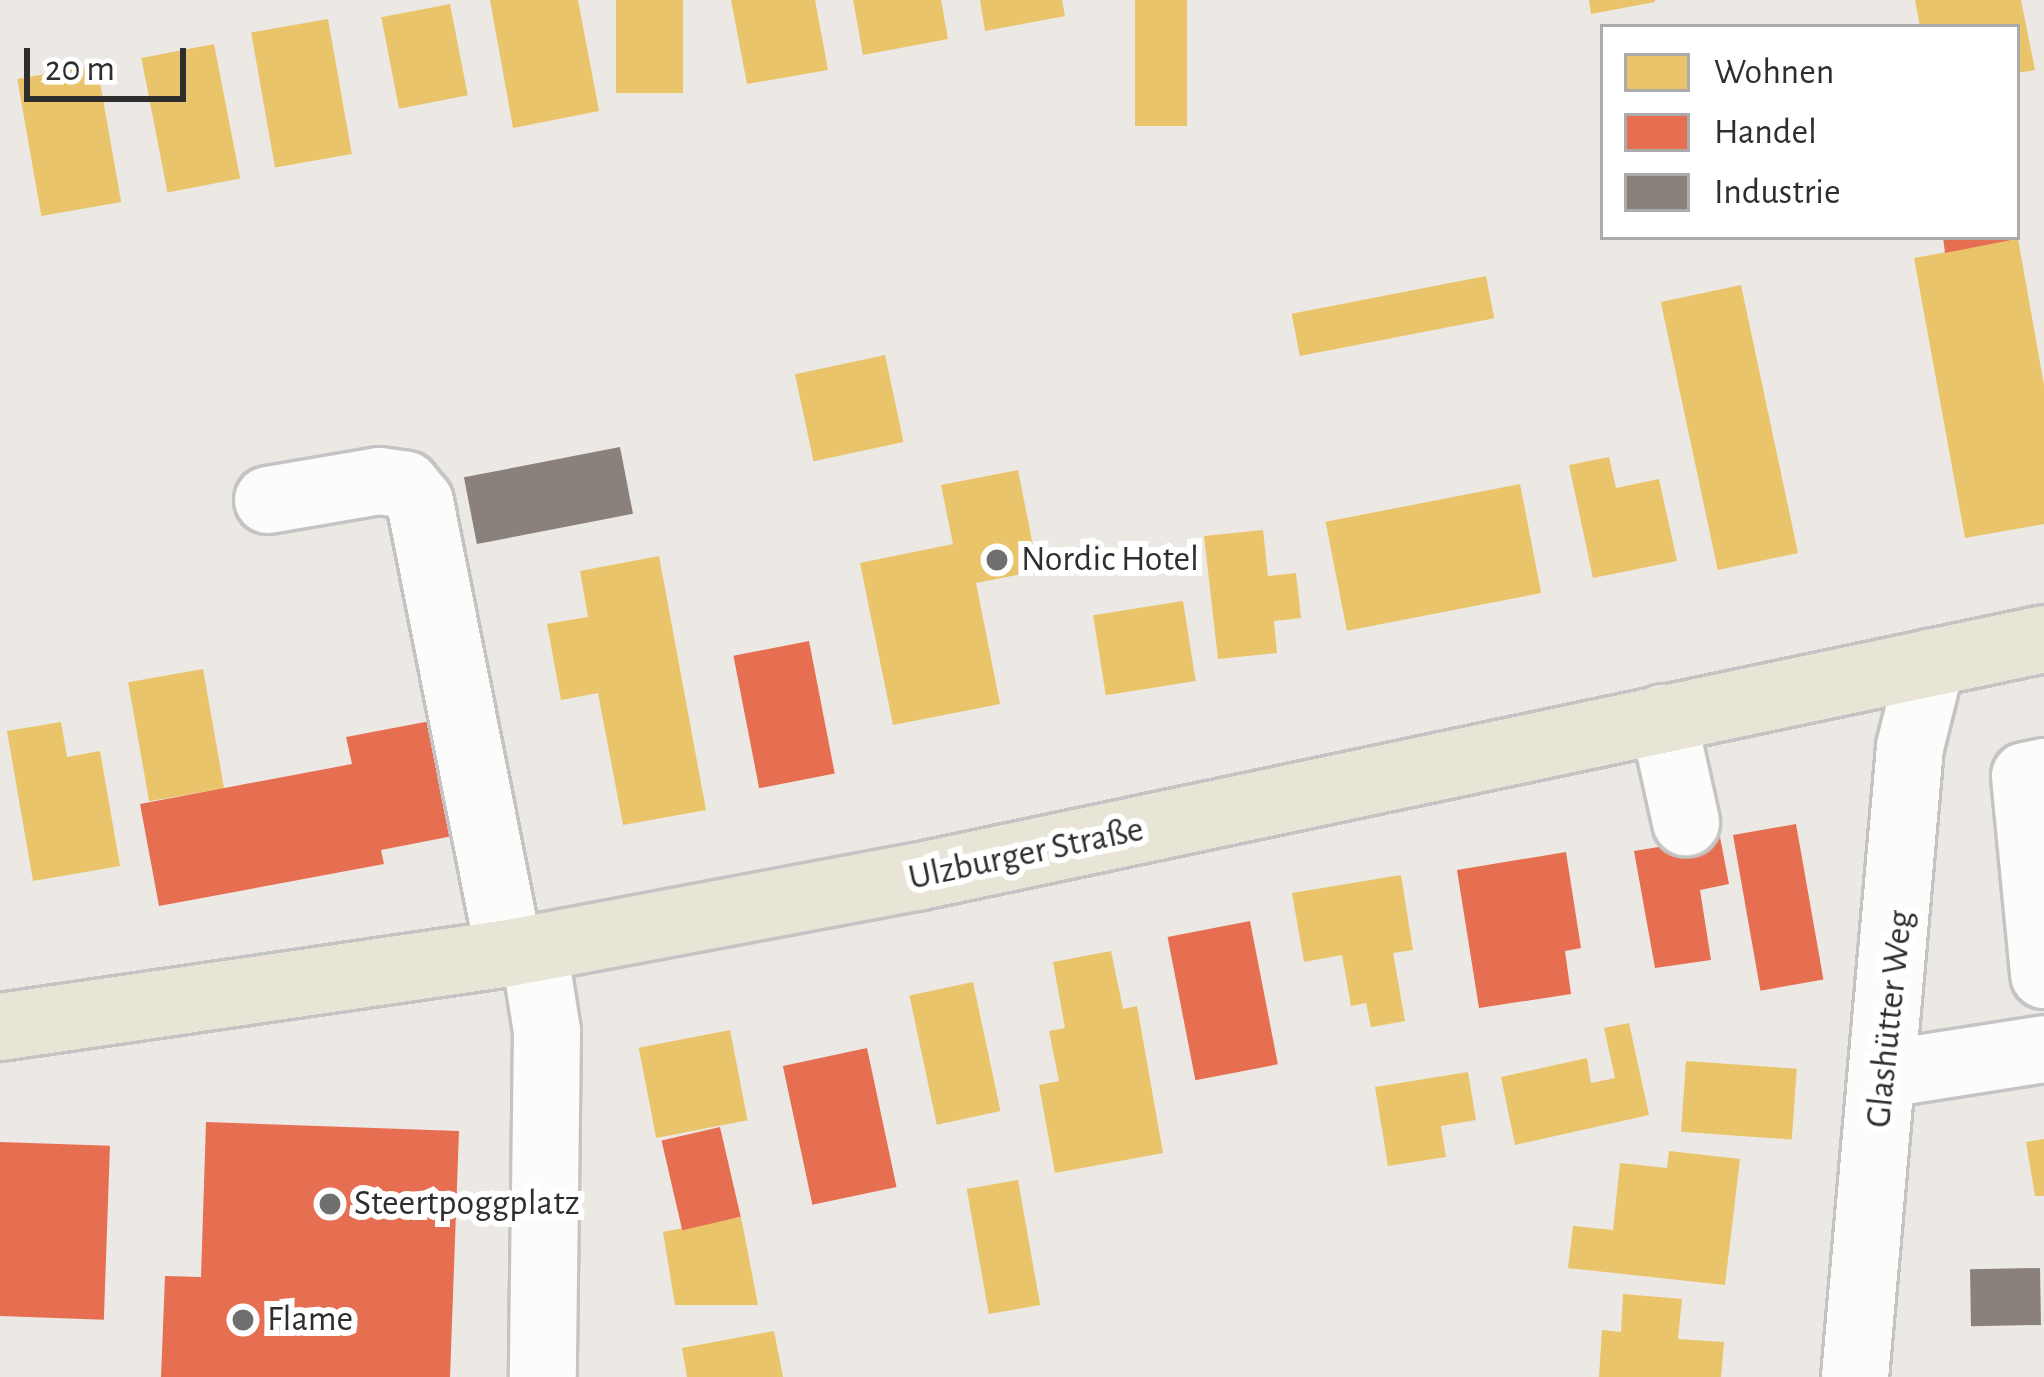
<!DOCTYPE html>
<meta charset="utf-8">
<style>
body{margin:0}
#map{position:relative;width:2044px;height:1377px;overflow:hidden;background:#ece8e4;font-family:"Alegreya Sans",sans-serif}
div>[style]{position:absolute}
.homes>*{inset:0;background:#e9c46a;transform-origin:0 0}
.shops>*{inset:0;background:#e76f51;transform-origin:0 0}
.industry>*{inset:0;background:#8a817c;transform-origin:0 0}
.roads{filter:drop-shadow(3px 0 #c5c4c5) drop-shadow(-3px 0 #c5c4c5) drop-shadow(0 3px #c5c4c5) drop-shadow(0 -3px #c5c4c5)}
.minor>*{height:66px;margin:-33px;padding:0 33px;transform-origin:33px;border-radius:33px;background:#fcfcfb}
.major>*{height:66px;margin:-33px;padding:0 33px;transform-origin:33px;border-radius:33px;background:#e8e4d6}
.dots>*{width:33px;height:33px;translate:-50% -50%;box-sizing:border-box;border:6px solid #fff;border-radius:50%}
span{translate:-50% -50%;white-space:nowrap;text-align:center;line-height:1.15;-webkit-text-stroke:12px #fff;paint-order:stroke}
.poi-label{font-size:36px;color:#2e2e2e}
.left{translate:0 -50%;text-align:left}
.street-label{font-size:36px;color:#2e2e2e}
.legend{position:absolute;left:1600px;top:24px;width:420px;height:216px;box-sizing:border-box;background:#fff;border:3px solid #ababab;margin:0;padding:15px 21px;list-style:none;font-size:36px;color:#2e2e2e}
.legend li{display:flex;align-items:center;gap:24px;height:60px}
.legend b{width:60px;border:3px solid #ababab}
.scale{position:absolute;left:24px;top:48px;width:162px;height:54px;box-sizing:border-box;border:6px solid #2e2e2e;border-top:0;padding-left:15px;font-size:36px;line-height:42px;white-space:nowrap;color:#2e2e2e;-webkit-text-stroke:9px #fff;paint-order:stroke}
</style>
<div id="map">
<div class="homes">
<div style="clip-path:polygon(490px 0,578px 0,599px 111px,513px 128px)"></div>
<div style="left:616px;top:0;width:67px;height:93px"></div>
<div style="clip-path:polygon(731px 0,815px 0,828px 70px,747px 84px)"></div>
<div style="clip-path:polygon(853px 0,941px 0,948px 39px,863px 55px)"></div>
<div style="clip-path:polygon(980px 0,1062px 0,1065px 16px,985px 31px)"></div>
<div style="left:1135px;top:0;width:52px;height:126px"></div>
<div style="clip-path:polygon(1589px 0,1655px 0,1655px 2px,1591px 14px)"></div>
<div style="clip-path:polygon(1915px 0,2021px 0,2035px 70px,2017px 73px,2017px 27px,1920px 27px)"></div>
<div style="left:450px;top:4px;width:93px;height:70px;rotate:79deg"></div>
<div style="left:328px;top:19px;width:137px;height:78px;rotate:80deg"></div>
<div style="left:214px;top:44px;width:137px;height:74px;rotate:79deg"></div>
<div style="left:97px;top:65px;width:139px;height:81px;rotate:80deg"></div>
<div style="clip-path:polygon(2018px 239px,2044px 385px,2044px 524px,1965px 538px,1914px 258px)"></div>
<div style="left:1486px;top:276px;width:43px;height:198px;rotate:79deg"></div>
<div style="left:1741px;top:285px;width:274px;height:82px;rotate:78deg"></div>
<div style="left:885px;top:355px;width:89px;height:92px;rotate:78deg"></div>
<div style="clip-path:polygon(1609px 457px,1616px 488px,1659px 479px,1677px 561px,1593px 578px,1569px 465px)"></div>
<div style="clip-path:polygon(1018px 470px,1038px 571px,976px 583px,1000px 704px,893px 725px,860px 563px,953px 544px,941px 485px)"></div>
<div style="left:1520px;top:484px;width:111px;height:198px;rotate:79deg"></div>
<div style="clip-path:polygon(1263px 530px,1268px 576px,1296px 573px,1301px 618px,1274px 621px,1277px 653px,1218px 659px,1204px 536px)"></div>
<div style="clip-path:polygon(659px 556px,706px 810px,623px 825px,598px 693px,561px 700px,547px 624px,588px 617px,580px 571px)"></div>
<div style="left:1183px;top:601px;width:81px;height:91px;rotate:81deg"></div>
<div style="left:203px;top:669px;width:121px;height:76px;rotate:80deg"></div>
<div style="clip-path:polygon(61px 722px,67px 757px,100px 751px,120px 866px,33px 881px,7px 731px)"></div>
<div style="clip-path:polygon(1401px 875px,1413px 950px,1393px 953px,1405px 1021px,1371px 1027px,1366px 1003px,1351px 1006px,1342px 955px,1304px 962px,1292px 893px)"></div>
<div style="clip-path:polygon(1111px 951px,1123px 1009px,1137px 1006px,1163px 1153px,1055px 1173px,1039px 1085px,1059px 1081px,1049px 1031px,1065px 1028px,1053px 962px)"></div>
<div style="left:973px;top:982px;width:132px;height:65px;rotate:78deg"></div>
<div style="clip-path:polygon(1629px 1023px,1649px 1115px,1515px 1145px,1501px 1077px,1587px 1058px,1591px 1083px,1615px 1078px,1604px 1028px)"></div>
<div style="left:730px;top:1030px;width:92px;height:93px;rotate:79deg"></div>
<div style="left:1686px;top:1061px;width:111px;height:71px;rotate:4deg"></div>
<div style="clip-path:polygon(1468px 1072px,1476px 1120px,1441px 1126px,1446px 1157px,1388px 1166px,1375px 1087px)"></div>
<div style="clip-path:polygon(2044px 1139px,2044px 1196px,2035px 1196px,2026px 1142px)"></div>
<div style="clip-path:polygon(1669px 1151px,1740px 1159px,1725px 1285px,1568px 1268px,1573px 1226px,1613px 1230px,1620px 1163px,1667px 1168px)"></div>
<div style="left:1018px;top:1180px;width:127px;height:52px;rotate:80deg"></div>
<div style="clip-path:polygon(741px 1217px,758px 1305px,675px 1305px,663px 1232px)"></div>
<div style="clip-path:polygon(1623px 1294px,1682px 1299px,1678px 1339px,1724px 1342px,1721px 1377px,1599px 1377px,1602px 1330px,1621px 1332px)"></div>
<div style="clip-path:polygon(774px 1331px,783px 1377px,687px 1377px,682px 1348px)"></div>
</div>
<div class="shops">
<div style="clip-path:polygon(1943px 237px,2017px 237px,2017px 239px,1945px 253px)"></div>
<div style="left:809px;top:641px;width:135px;height:77px;rotate:79deg"></div>
<div style="clip-path:polygon(446px 718px,468px 833px,381px 850px,384px 864px,159px 906px,140px 804px,352px 764px,346px 737px)"></div>
<div style="left:1796px;top:824px;width:158px;height:64px;rotate:80deg"></div>
<div style="clip-path:polygon(1720px 837px,1729px 884px,1700px 890px,1711px 960px,1655px 968px,1634px 851px)"></div>
<div style="clip-path:polygon(1566px 852px,1581px 948px,1565px 951px,1571px 994px,1479px 1008px,1457px 870px)"></div>
<div style="left:1250px;top:921px;width:146px;height:84px;rotate:79deg"></div>
<div style="left:867px;top:1048px;width:142px;height:86px;rotate:78deg"></div>
<div style="clip-path:polygon(206px 1122px,459px 1131px,450px 1377px,161px 1377px,165px 1276px,201px 1277px)"></div>
<div style="left:720px;top:1127px;width:92px;height:60px;rotate:77deg"></div>
<div style="left:0;top:1142px;width:110px;height:174px;rotate:2deg"></div>
</div>
<div class="industry">
<div style="left:620px;top:447px;width:68px;height:159px;rotate:79deg"></div>
<div style="left:2040px;top:1268px;width:57px;height:70px;rotate:89deg"></div>
</div>
<div class="roads">
<div class="minor">
<div style="left:268px;top:500px;width:113px;rotate:-9.7deg"></div>
<div style="left:379px;top:481px;width:27px;rotate:8deg"></div>
<div style="left:406px;top:485px;width:22px;rotate:51deg"></div>
<div style="left:420px;top:502px;width:460px;rotate:78.8deg"></div>
<div style="left:1663px;top:718px;width:107px;rotate:77.5deg"></div>
<div style="left:2044px;top:772px;width:19px;rotate:168deg"></div>
<div style="left:2025px;top:776px;width:200px;rotate:84.5deg"></div>
<div style="left:534px;top:949px;width:83px;rotate:81deg"></div>
<div style="left:547px;top:1031px;width:346px;rotate:90.7deg"></div>
<div style="left:1885px;top:1074px;width:161px;rotate:-8.9deg"></div>
<div style="left:1855px;top:1377px;width:632px;rotate:-85.01deg"></div>
<div style="left:1910px;top:747px;width:87px;rotate:-76deg"></div>
</div>
<div class="major">
<div style="left:0;top:1027px;width:514px;rotate:-8.27deg"></div>
<div style="left:509px;top:953px;width:414px;rotate:-10.6deg"></div>
<div style="left:916px;top:877px;width:1153px;rotate:-11.91deg"></div>
</div>
</div>
<div class="dots">
<div style="left:997px;top:560px;background:#706f6e"></div>
<div style="left:330px;top:1204px;background:#706f6e"></div>
<div style="left:243px;top:1320px;background:#706f6e"></div>
</div>
<div class="poi-label">
<span class="left" style="left:1021px;top:560px">Nordic Hotel</span>
<span class="left" style="left:354px;top:1204px">Steertpoggplatz</span>
<span class="left" style="left:267px;top:1320px">Flame</span>
</div>
<div class="street-label">
<span style="left:1026px;top:854px;rotate:-12deg">Ulzburger Straße</span>
<span style="left:1890px;top:1019px;rotate:-84deg">Glashütter Weg</span>
</div>
<ul class="legend">
<li><b style="height:33px;background:#e9c46a"></b>Wohnen</li>
<li><b style="height:33px;background:#e76f51"></b>Handel</li>
<li><b style="height:33px;background:#8a817c"></b>Industrie</li>
</ul>
<div class="scale">20 m</div>
</div>
